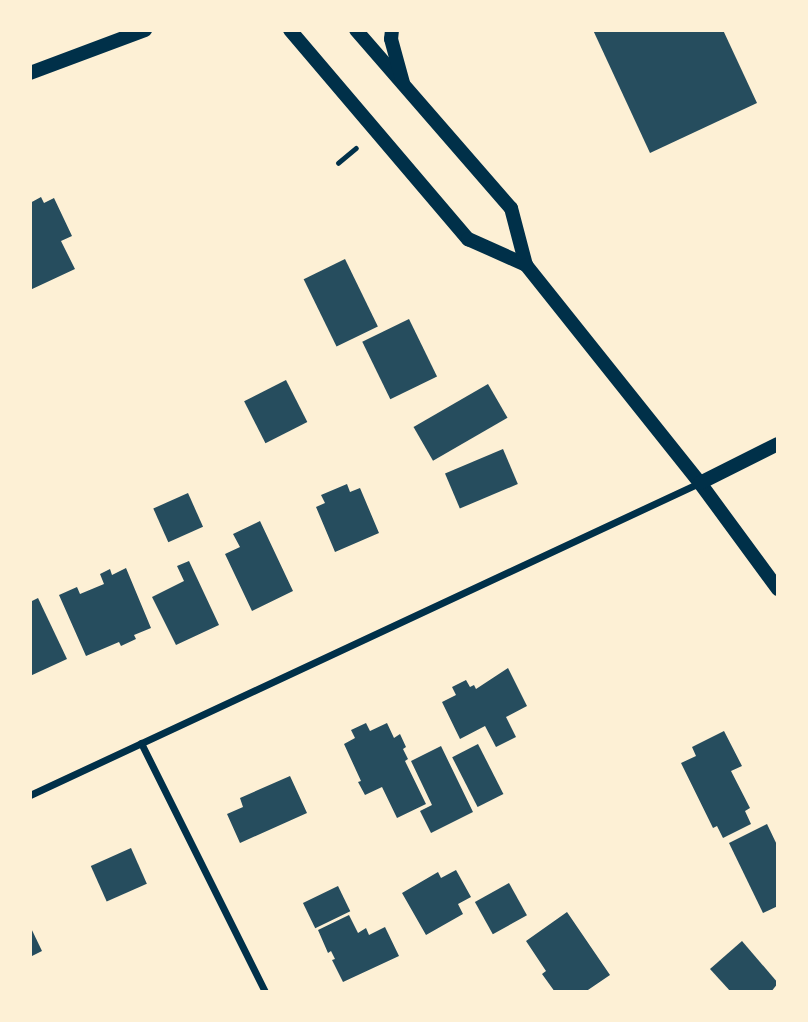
<!DOCTYPE html>
<style>
body{margin:0}
#map{position:relative;width:808px;height:1022px;overflow:hidden;background:#fdf0d5;font-family:Merriweather,serif}
div>[style]{position:absolute}
.building>*{inset:0;background:#264d5e;transform-origin:0 0}
.path>*{height:4.5px;margin:-2.25px;padding:0 2.25px;transform-origin:2.25px;border-radius:2.25px;background:#003049}
.minor>*{height:7px;margin:-3.5px;padding:0 3.5px;transform-origin:3.5px;border-radius:3.5px;background:#003049}
.secondary>*{height:14px;margin:-7px;padding:0 7px;transform-origin:7px;border-radius:7px;background:#003049}
span{translate:-50% -50%;white-space:nowrap;text-align:center;line-height:1.15;-webkit-text-stroke:6px #fdf0d5;paint-order:stroke}
.frame{position:absolute;inset:0;border:32px solid #fdf0d5;pointer-events:none}
</style>
<div id="map">
<div class="building">
<div style="clip-path:polygon(593px 30px,723px 30px,757px 103px,650px 153px)"></div>
<div style="clip-path:polygon(41px 197px,44px 203px,54px 198px,72px 236px,61px 241px,75px 269px,30px 290px,30px 203px)"></div>
<div style="left:345px;top:259px;width:75px;height:46px;rotate:64deg"></div>
<div style="left:409px;top:319px;width:64px;height:52px;rotate:64deg"></div>
<div style="left:286px;top:380px;width:47px;height:47px;rotate:63deg"></div>
<div style="left:488px;top:384px;width:39px;height:86px;rotate:60deg"></div>
<div style="left:503px;top:449px;width:38px;height:63px;rotate:67deg"></div>
<div style="clip-path:polygon(347px 484px,350px 492px,360px 488px,379px 533px,335px 552px,316px 507px,325px 503px,321px 495px)"></div>
<div style="left:188px;top:493px;width:37px;height:38px;rotate:66deg"></div>
<div style="clip-path:polygon(260px 521px,293px 591px,252px 611px,225px 554px,240px 547px,233px 534px)"></div>
<div style="clip-path:polygon(189px 561px,219px 625px,176px 645px,152px 597px,184px 581px,177px 566px)"></div>
<div style="clip-path:polygon(126px 568px,151px 628px,134px 635px,136px 639px,121px 646px,119px 642px,86px 656px,59px 595px,77px 587px,80px 594px,104px 584px,100px 574px,110px 569px,112px 575px)"></div>
<div style="clip-path:polygon(38px 598px,67px 659px,30px 676px,30px 602px)"></div>
<div style="clip-path:polygon(508px 668px,527px 706px,506px 717px,516px 737px,496px 747px,485px 726px,460px 739px,442px 702px,456px 695px,452px 687px,466px 680px,470px 687px,474px 685px,476px 689px)"></div>
<div style="clip-path:polygon(366px 723px,370px 731px,387px 723px,394px 738px,400px 734px,406px 747px,403px 749px,408px 759px,405px 761px,426px 804px,397px 818px,382px 787px,365px 795px,358px 782px,361px 781px,344px 744px,355px 738px,351px 730px)"></div>
<div style="clip-path:polygon(724px 731px,742px 766px,731px 771px,750px 808px,745px 811px,751px 824px,723px 838px,717px 826px,713px 828px,681px 763px,696px 756px,692px 747px)"></div>
<div style="left:478px;top:744px;width:56px;height:29px;rotate:63deg"></div>
<div style="clip-path:polygon(441px 746px,473px 812px,431px 833px,420px 811px,432px 805px,411px 761px)"></div>
<div style="clip-path:polygon(290px 776px,307px 813px,240px 843px,227px 814px,243px 807px,240px 798px)"></div>
<div style="clip-path:polygon(767px 824px,778px 847px,778px 906px,763px 913px,729px 843px)"></div>
<div style="left:131px;top:848px;width:39px;height:44px;rotate:66deg"></div>
<div style="clip-path:polygon(456px 870px,471px 897px,458px 904px,463px 914px,426px 935px,402px 893px,438px 872px,441px 878px)"></div>
<div style="left:509px;top:883px;width:37px;height:39px;rotate:61deg"></div>
<div style="left:338px;top:886px;width:28px;height:39px;rotate:64deg"></div>
<div style="clip-path:polygon(567px 912px,610px 975px,585px 992px,555px 992px,542px 974px,546px 971px,526px 941px)"></div>
<div style="clip-path:polygon(349px 915px,358px 933px,366px 928px,369px 935px,385px 927px,399px 956px,343px 982px,332px 960px,335px 959px,331px 951px,328px 953px,318px 930px)"></div>
<div style="clip-path:polygon(30px 926px,42px 951px,30px 957px)"></div>
<div style="clip-path:polygon(742px 941px,778px 983px,771px 992px,731px 992px,710px 969px)"></div>
</div>
<div class="path">
<div style="left:338px;top:163px;width:23px;rotate:-40deg"></div>
</div>
<div class="minor">
<div style="left:141px;top:743px;width:278px;rotate:63.5deg"></div>
<div style="left:30px;top:795px;width:738px;rotate:-25deg"></div>
</div>
<div class="secondary">
<div style="left:290px;top:30px;width:275px;rotate:49.6deg"></div>
<div style="left:468px;top:239px;width:64px;rotate:24.1deg"></div>
<div style="left:356px;top:30px;width:236px;rotate:49deg"></div>
<div style="left:511px;top:208px;width:59px;rotate:75.3deg"></div>
<div style="left:526px;top:265px;width:279px;rotate:51.4deg"></div>
<div style="left:700px;top:483px;width:132px;rotate:53.7deg"></div>
<div style="left:392px;top:30px;width:9px;rotate:96deg"></div>
<div style="left:391px;top:39px;width:46px;rotate:74.7deg"></div>
<div style="left:30px;top:73px;width:123px;rotate:-20.5deg"></div>
<div style="left:700px;top:483px;width:87px;rotate:-26.6deg"></div>
</div>
<div class="frame"></div>
</div>
